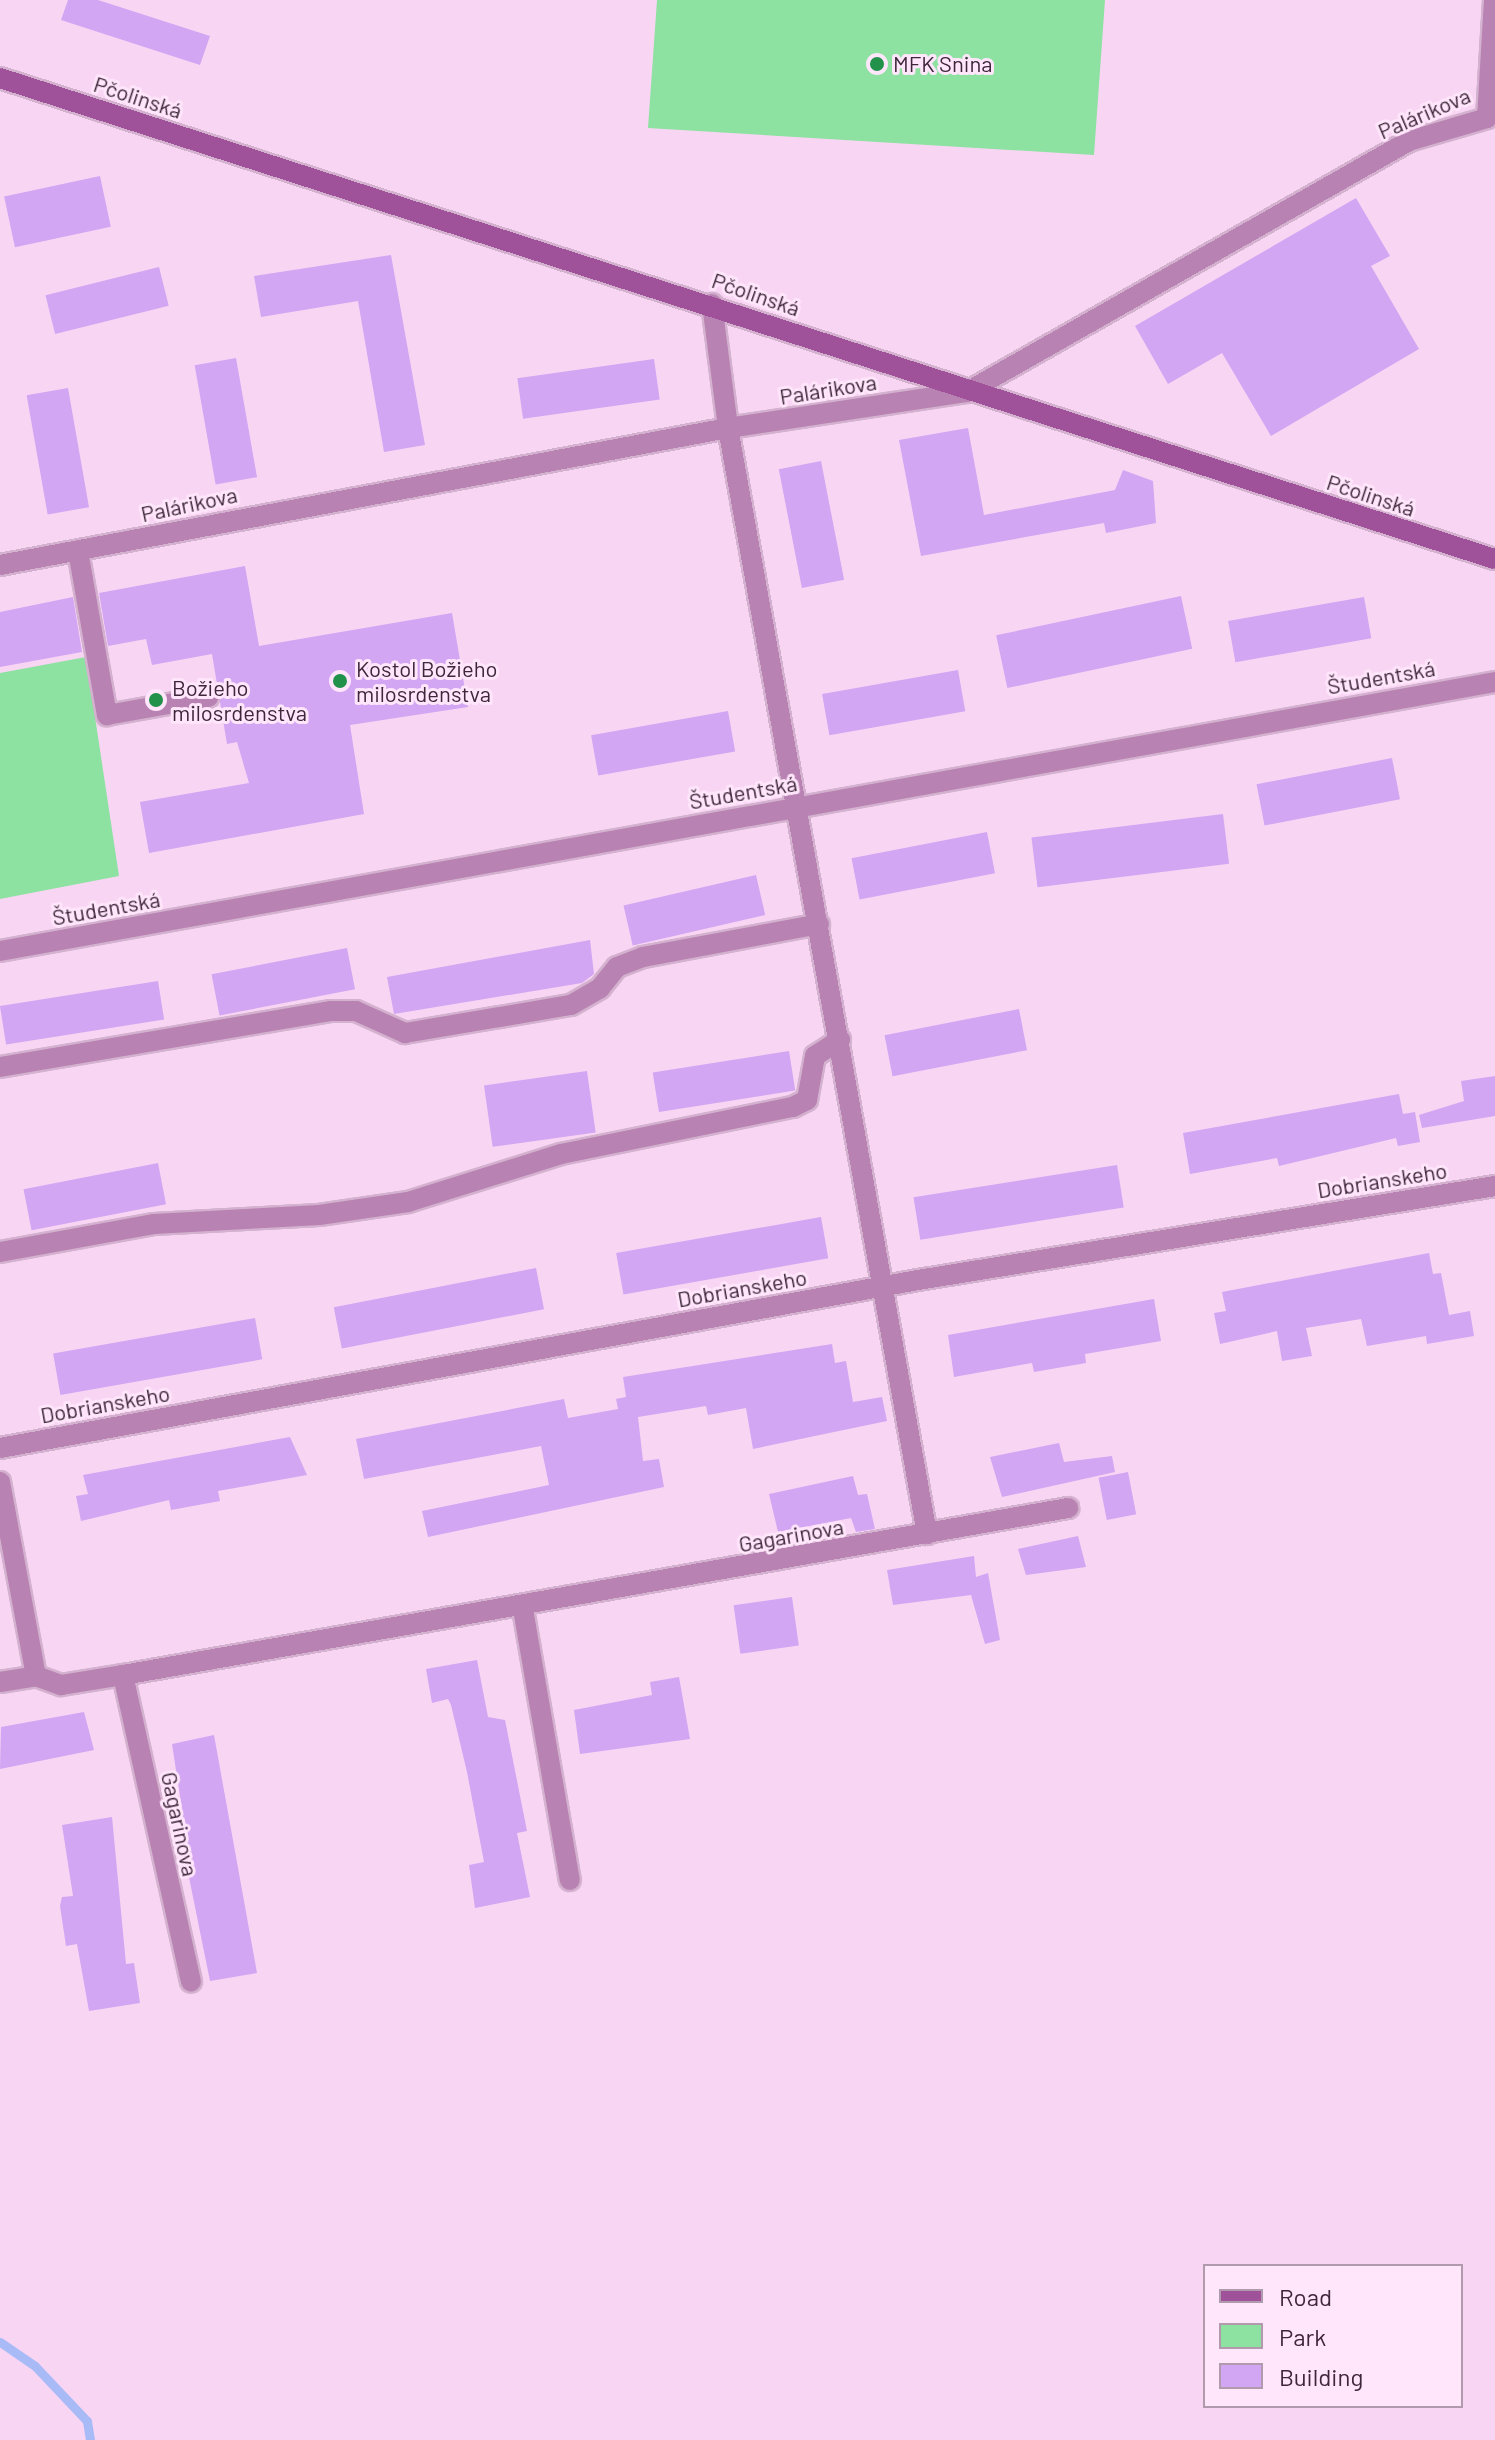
<!DOCTYPE html>
<meta charset="utf-8">
<style>
body{margin:0}
#map{position:relative;width:1495px;height:2440px;overflow:hidden;background:#f9d5f4;font-family:Barlow,sans-serif}
div>[style]{position:absolute}
.green>*{inset:0;background:#8de2a1}
.stream>*{height:9px;margin:-4.5px;padding:0 4.5px;transform-origin:4.5px;border-radius:4.5px;background:#a8bbf6}
.building>*{inset:0;background:#d2a6f2;transform-origin:0 0}
.roads{filter:drop-shadow(2px 0 #d4b2cf) drop-shadow(-2px 0 #d4b2cf) drop-shadow(0 2px #d4b2cf) drop-shadow(0 -2px #d4b2cf)}
.minor>*{height:20px;margin:-10px;padding:0 10px;transform-origin:10px;border-radius:10px;background:#b882b2}
.secondary>*{height:20px;margin:-10px;padding:0 10px;transform-origin:10px;border-radius:10px;background:#9f5199}
.dots>*{width:22px;height:22px;translate:-50% -50%;box-sizing:border-box;border:4px solid #ffe6fb;border-radius:50%}
span{translate:-50% -50%;white-space:nowrap;text-align:center;line-height:1.15;-webkit-text-stroke:6px #ffe6fb;paint-order:stroke}
.poi-label{font-size:22px;color:#3e273b}
.left{translate:0 -50%;text-align:left}
.street-label{font-size:22px;color:#3e273b}
.legend{position:absolute;left:1203px;top:2264px;width:260px;height:144px;box-sizing:border-box;background:#ffe6fb;border:2px solid #b29aae;margin:0;padding:10px 14px;list-style:none;font-size:24px;color:#3e273b}
.legend li{display:flex;align-items:center;gap:16px;height:40px}
.legend b{width:40px;border:2px solid #b29aae}
</style>
<div id="map">
<div class="green">
<div style="clip-path:polygon(657px 0,1105px 0,1094px 155px,648px 128px)"></div>
<div style="clip-path:polygon(86px 657px,119px 876px,0 899px,0 673px)"></div>
</div>
<div class="stream">
<div style="left:0;top:2342px;width:42px;rotate:34.4deg"></div>
<div style="left:35px;top:2366px;width:76px;rotate:46.6deg"></div>
<div style="left:87px;top:2421px;width:19px;rotate:81deg"></div>
</div>
<div class="building">
<div style="clip-path:polygon(68px 0,98px 0,210px 36px,200px 65px,61px 20px)"></div>
<div style="left:100px;top:176px;width:52px;height:98px;rotate:78deg"></div>
<div style="clip-path:polygon(1356px 198px,1390px 256px,1371px 266px,1419px 349px,1271px 436px,1222px 353px,1168px 384px,1135px 326px)"></div>
<div style="clip-path:polygon(391px 255px,425px 445px,384px 452px,358px 301px,261px 317px,254px 276px)"></div>
<div style="left:159px;top:267px;width:40px;height:117px;rotate:76deg"></div>
<div style="left:236px;top:358px;width:121px;height:42px;rotate:80deg"></div>
<div style="left:654px;top:359px;width:41px;height:138px;rotate:82deg"></div>
<div style="left:68px;top:388px;width:121px;height:42px;rotate:80deg"></div>
<div style="clip-path:polygon(968px 428px,984px 515px,1115px 490px,1123px 470px,1153px 481px,1156px 523px,1106px 533px,1104px 523px,921px 556px,899px 440px)"></div>
<div style="left:821px;top:461px;width:121px;height:43px;rotate:79deg"></div>
<div style="clip-path:polygon(245px 566px,259px 646px,452px 613px,468px 707px,350px 725px,364px 814px,149px 853px,140px 802px,249px 783px,237px 742px,227px 744px,212px 654px,152px 665px,146px 639px,108px 646px,99px 593px)"></div>
<div style="left:1181px;top:596px;width:54px;height:189px;rotate:78deg"></div>
<div style="clip-path:polygon(73px 597px,82px 652px,0 667px,0 612px)"></div>
<div style="left:1364px;top:597px;width:42px;height:138px;rotate:80deg"></div>
<div style="left:958px;top:670px;width:42px;height:138px;rotate:80deg"></div>
<div style="left:728px;top:711px;width:41px;height:139px;rotate:80deg"></div>
<div style="left:1392px;top:758px;width:42px;height:138px;rotate:79deg"></div>
<div style="left:1223px;top:814px;width:50px;height:193px;rotate:83deg"></div>
<div style="left:987px;top:832px;width:42px;height:138px;rotate:79deg"></div>
<div style="left:756px;top:875px;width:41px;height:136px;rotate:77deg"></div>
<div style="clip-path:polygon(590px 940px,594px 974px,582px 983px,394px 1014px,387px 977px)"></div>
<div style="left:347px;top:948px;width:42px;height:138px;rotate:79deg"></div>
<div style="left:158px;top:981px;width:39px;height:160px;rotate:81deg"></div>
<div style="left:1019px;top:1009px;width:42px;height:137px;rotate:79deg"></div>
<div style="left:789px;top:1051px;width:40px;height:138px;rotate:81deg"></div>
<div style="left:587px;top:1071px;width:62px;height:104px;rotate:82deg"></div>
<div style="clip-path:polygon(1495px 1076px,1495px 1116px,1422px 1128px,1419px 1115px,1464px 1101px,1461px 1081px)"></div>
<div style="clip-path:polygon(1399px 1094px,1403px 1114px,1415px 1112px,1420px 1142px,1398px 1146px,1396px 1138px,1279px 1166px,1277px 1158px,1190px 1174px,1183px 1133px)"></div>
<div style="left:158px;top:1163px;width:42px;height:137px;rotate:79deg"></div>
<div style="left:1117px;top:1165px;width:43px;height:206px;rotate:81deg"></div>
<div style="left:821px;top:1217px;width:42px;height:208px;rotate:80deg"></div>
<div style="clip-path:polygon(1429px 1253px,1433px 1274px,1441px 1273px,1449px 1315px,1470px 1311px,1474px 1336px,1427px 1344px,1426px 1336px,1367px 1346px,1361px 1319px,1306px 1328px,1312px 1356px,1282px 1361px,1277px 1331px,1220px 1344px,1214px 1313px,1226px 1311px,1222px 1292px)"></div>
<div style="left:536px;top:1268px;width:42px;height:206px;rotate:79deg"></div>
<div style="clip-path:polygon(1154px 1299px,1161px 1341px,1085px 1354px,1086px 1363px,1034px 1372px,1032px 1363px,954px 1377px,948px 1335px)"></div>
<div style="left:255px;top:1318px;width:42px;height:205px;rotate:80deg"></div>
<div style="clip-path:polygon(832px 1344px,835px 1363px,846px 1361px,853px 1402px,882px 1397px,887px 1421px,753px 1449px,746px 1408px,708px 1415px,706px 1406px,638px 1417px,643px 1461px,659px 1459px,664px 1487px,428px 1537px,422px 1511px,549px 1485px,541px 1446px,364px 1479px,356px 1439px,564px 1399px,568px 1418px,618px 1409px,616px 1399px,626px 1397px,623px 1377px)"></div>
<div style="clip-path:polygon(290px 1437px,307px 1475px,218px 1491px,220px 1501px,171px 1510px,169px 1500px,81px 1521px,76px 1496px,88px 1494px,83px 1475px)"></div>
<div style="clip-path:polygon(1059px 1443px,1064px 1462px,1112px 1456px,1115px 1472px,1002px 1497px,990px 1457px)"></div>
<div style="left:1128px;top:1472px;width:43px;height:30px;rotate:79deg"></div>
<div style="clip-path:polygon(853px 1476px,858px 1495px,867px 1494px,875px 1529px,856px 1532px,851px 1518px,778px 1532px,769px 1494px)"></div>
<div style="clip-path:polygon(1078px 1536px,1086px 1567px,1026px 1575px,1018px 1549px)"></div>
<div style="clip-path:polygon(974px 1556px,976px 1577px,988px 1573px,1000px 1640px,985px 1644px,971px 1595px,893px 1605px,887px 1570px)"></div>
<div style="left:792px;top:1597px;width:49px;height:59px;rotate:82deg"></div>
<div style="clip-path:polygon(477px 1660px,488px 1717px,505px 1720px,527px 1831px,517px 1833px,530px 1897px,475px 1908px,469px 1865px,484px 1862px,467px 1772px,451px 1705px,448px 1699px,432px 1703px,426px 1669px)"></div>
<div style="clip-path:polygon(679px 1677px,690px 1739px,580px 1754px,574px 1710px,652px 1695px,650px 1682px)"></div>
<div style="clip-path:polygon(84px 1712px,94px 1750px,0 1769px,1px 1727px)"></div>
<div style="clip-path:polygon(214px 1735px,257px 1973px,210px 1981px,177px 1818px,182px 1809px,172px 1744px)"></div>
<div style="clip-path:polygon(112px 1817px,126px 1964px,134px 1963px,140px 2003px,89px 2011px,77px 1944px,66px 1946px,60px 1906px,62px 1897px,73px 1896px,62px 1825px)"></div>
</div>
<div class="roads">
<div class="minor">
<div style="left:712px;top:304px;width:125px;rotate:82.6deg"></div>
<div style="left:728px;top:428px;width:1124px;rotate:79.8deg"></div>
<div style="left:78px;top:551px;width:167px;rotate:80deg"></div>
<div style="left:107px;top:715px;width:103px;rotate:-10.1deg"></div>
<div style="left:0;top:565px;width:741px;rotate:-10.66deg"></div>
<div style="left:728px;top:428px;width:242px;rotate:-8.6deg"></div>
<div style="left:967px;top:392px;width:508px;rotate:-29.59deg"></div>
<div style="left:1409px;top:141px;width:81px;rotate:-16.4deg"></div>
<div style="left:1487px;top:118px;width:118px;rotate:-86.6deg"></div>
<div style="left:0;top:951px;width:1519px;rotate:-10.2deg"></div>
<div style="left:0;top:1067px;width:336px;rotate:-9.6deg"></div>
<div style="left:331px;top:1011px;width:25px"></div>
<div style="left:356px;top:1011px;width:54px;rotate:24.2deg"></div>
<div style="left:405px;top:1033px;width:168px;rotate:-9.6deg"></div>
<div style="left:571px;top:1005px;width:34px;rotate:-30deg"></div>
<div style="left:600px;top:988px;width:27px;rotate:-51deg"></div>
<div style="left:617px;top:967px;width:28px;rotate:-21deg"></div>
<div style="left:643px;top:957px;width:179px;rotate:-10.6deg"></div>
<div style="left:0;top:1252px;width:157px;rotate:-10.3deg"></div>
<div style="left:154px;top:1224px;width:165px;rotate:-3.1deg"></div>
<div style="left:319px;top:1215px;width:90px;rotate:-8.3deg"></div>
<div style="left:408px;top:1202px;width:160px;rotate:-17.4deg"></div>
<div style="left:561px;top:1154px;width:237px;rotate:-11.5deg"></div>
<div style="left:793px;top:1107px;width:16px;rotate:-27deg"></div>
<div style="left:807px;top:1100px;width:45px;rotate:-79.7deg"></div>
<div style="left:815px;top:1056px;width:30px;rotate:-33deg"></div>
<div style="left:0;top:1448px;width:933px;rotate:-10.37deg"></div>
<div style="left:918px;top:1280px;width:585px;rotate:-9.25deg"></div>
<div style="left:0;top:1482px;width:197px;rotate:79.5deg"></div>
<div style="left:523px;top:1609px;width:275px;rotate:80.2deg"></div>
<div style="left:123px;top:1675px;width:314px;rotate:77.5deg"></div>
<div style="left:0;top:1682px;width:36px;rotate:-9deg"></div>
<div style="left:36px;top:1676px;width:27px;rotate:20deg"></div>
<div style="left:61px;top:1685px;width:63px;rotate:-9.2deg"></div>
<div style="left:123px;top:1675px;width:960px;rotate:-10.02deg"></div>
</div>
<div class="secondary">
<div style="left:0;top:78px;width:1570px;rotate:17.84deg"></div>
</div>
</div>
<div class="dots">
<div style="left:877px;top:64px;background:#22914a"></div>
<div style="left:340px;top:681px;background:#22914a"></div>
<div style="left:156px;top:700px;background:#22914a"></div>
</div>
<div class="poi-label">
<span class="left" style="left:893px;top:64px">MFK Snina</span>
<span class="left" style="left:356px;top:681px">Kostol Božieho<br>milosrdenstva</span>
<span class="left" style="left:172px;top:700px">Božieho<br>milosrdenstva</span>
</div>
<div class="street-label">
<span style="left:138px;top:97px;rotate:18deg">Pčolinská</span>
<span style="left:1424px;top:113px;rotate:-23deg">Palárikova</span>
<span style="left:756px;top:294px;rotate:19deg">Pčolinská</span>
<span style="left:828px;top:389px;rotate:-9deg">Palárikova</span>
<span style="left:1371px;top:495px;rotate:18deg">Pčolinská</span>
<span style="left:189px;top:504px;rotate:-12deg">Palárikova</span>
<span style="left:1381px;top:677px;rotate:-10deg">Študentská</span>
<span style="left:743px;top:792px;rotate:-10deg">Študentská</span>
<span style="left:106px;top:908px;rotate:-10deg">Študentská</span>
<span style="left:1382px;top:1180px;rotate:-9deg">Dobrianskeho</span>
<span style="left:742px;top:1288px;rotate:-10deg">Dobrianskeho</span>
<span style="left:105px;top:1404px;rotate:-10deg">Dobrianskeho</span>
<span style="left:791px;top:1535px;rotate:-10deg">Gagarinova</span>
<span style="left:180px;top:1824px;rotate:78deg">Gagarinova</span>
</div>
<ul class="legend">
<li><b style="height:10px;background:#9f5199"></b>Road</li>
<li><b style="height:22px;background:#8de2a1"></b>Park</li>
<li><b style="height:22px;background:#d2a6f2"></b>Building</li>
</ul>
</div>
